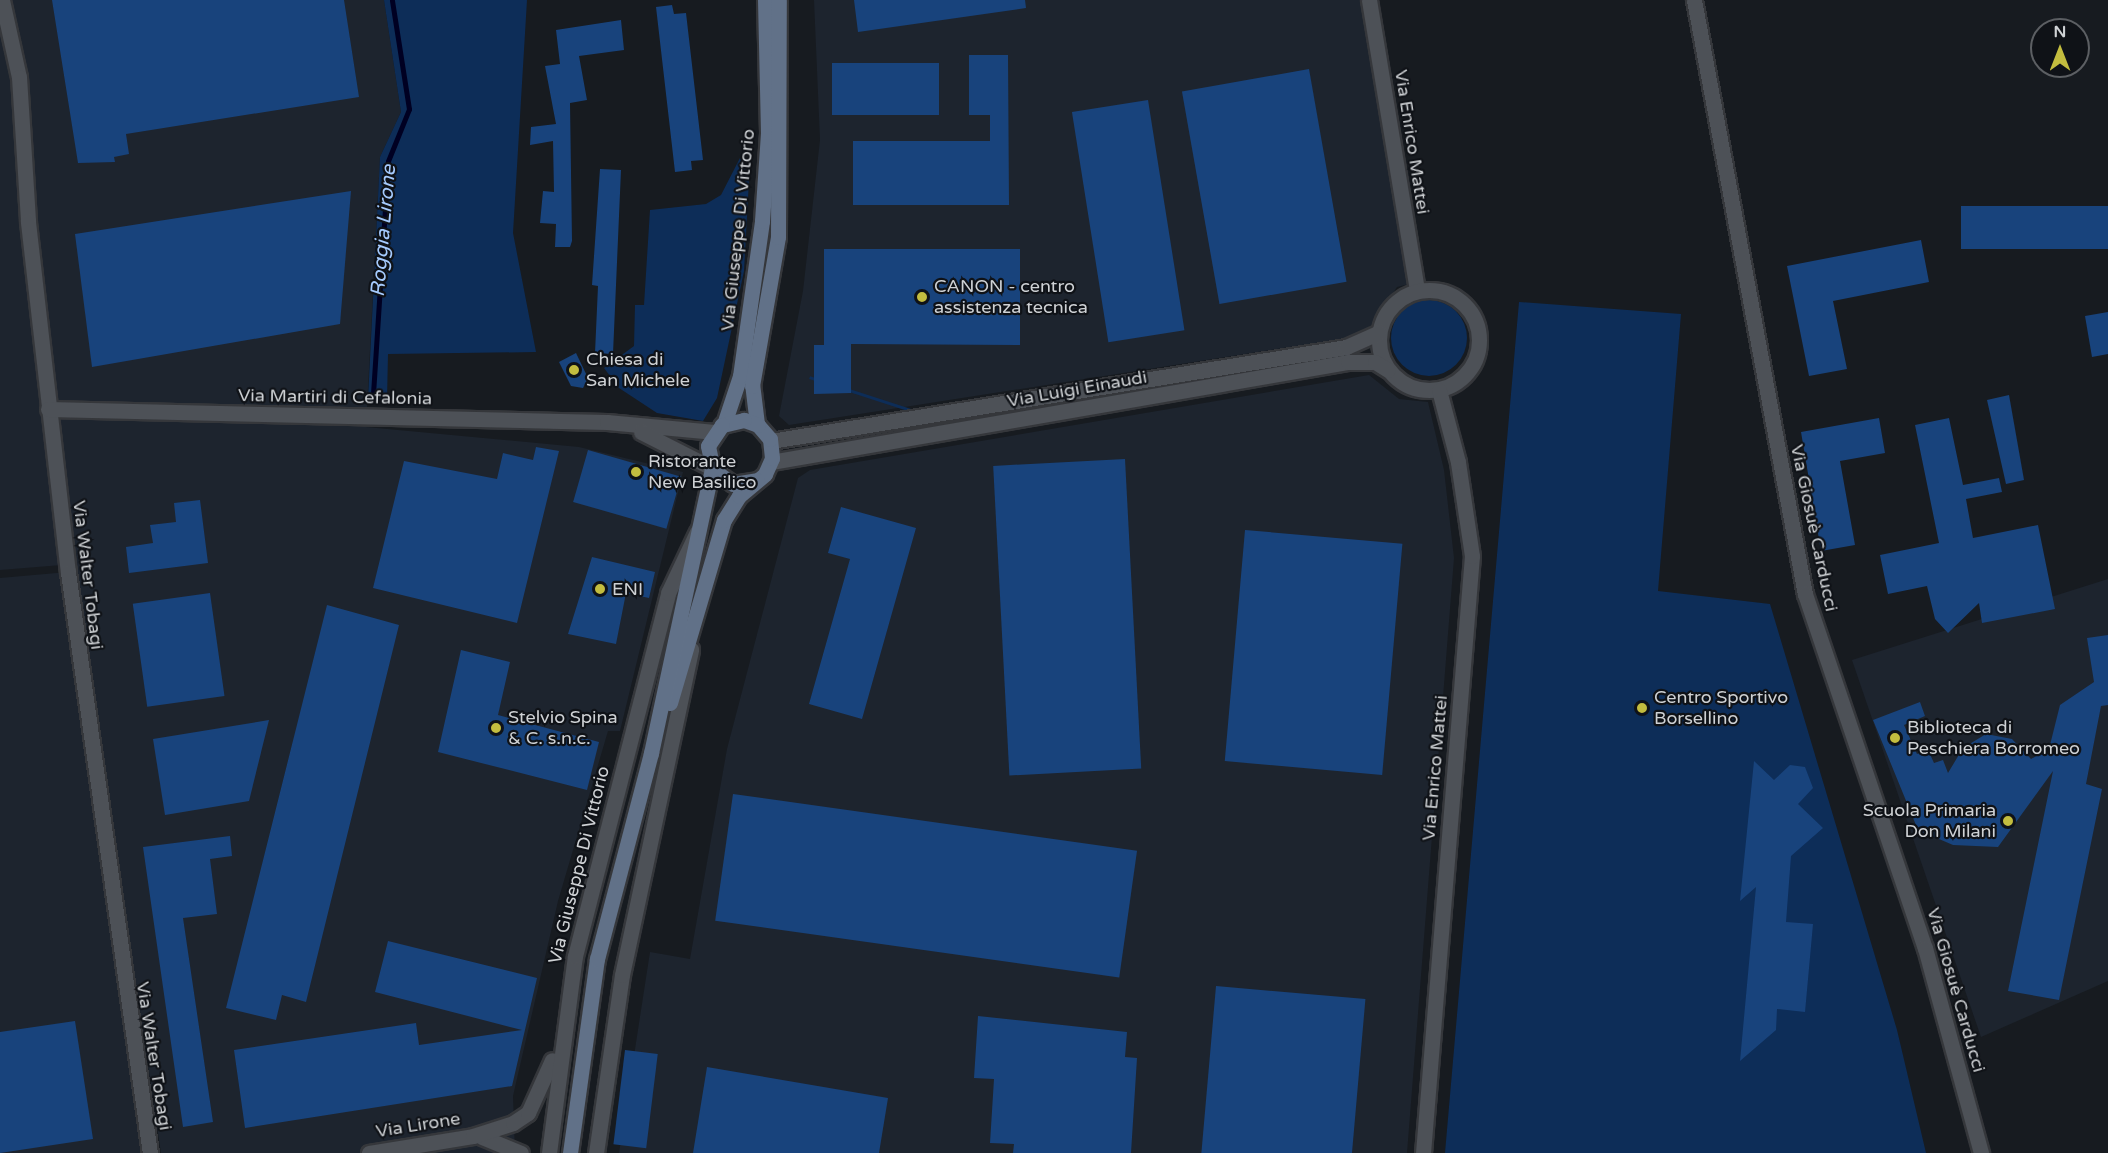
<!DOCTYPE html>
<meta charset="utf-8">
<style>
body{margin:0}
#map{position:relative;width:2108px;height:1153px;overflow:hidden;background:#171b20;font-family:"Varela Round",sans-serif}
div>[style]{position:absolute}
.built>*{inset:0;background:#1d242e}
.green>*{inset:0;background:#0d2d58;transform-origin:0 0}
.round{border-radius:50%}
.stream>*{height:5px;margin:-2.5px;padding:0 2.5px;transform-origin:2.5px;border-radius:2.5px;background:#002}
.building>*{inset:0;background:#18437c;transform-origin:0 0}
.roads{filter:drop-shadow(2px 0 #35373b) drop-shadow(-2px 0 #35373b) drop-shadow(0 2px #35373b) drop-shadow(0 -2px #35373b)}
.minor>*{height:15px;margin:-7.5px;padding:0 7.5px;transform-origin:7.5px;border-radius:7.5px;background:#4d5157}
.minor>.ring{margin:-7.5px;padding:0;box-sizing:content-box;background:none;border:15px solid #4d5157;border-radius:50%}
.secondary>*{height:15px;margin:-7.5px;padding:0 7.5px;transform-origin:7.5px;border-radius:7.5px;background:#617188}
.dots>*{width:16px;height:16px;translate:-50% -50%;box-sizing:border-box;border:3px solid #0f1217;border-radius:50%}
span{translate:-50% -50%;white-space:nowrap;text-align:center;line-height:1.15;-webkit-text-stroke:4.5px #0f1217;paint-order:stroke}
.street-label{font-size:18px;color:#cfd2d5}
.poi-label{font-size:18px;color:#cfd2d5}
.left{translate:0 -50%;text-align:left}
.right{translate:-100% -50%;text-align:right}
.water-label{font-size:20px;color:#a5cafd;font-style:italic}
.north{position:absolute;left:2030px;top:18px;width:60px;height:60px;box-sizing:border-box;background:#0f1217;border:2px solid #5c5f63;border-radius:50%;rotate:0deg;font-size:16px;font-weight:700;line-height:24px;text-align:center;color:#cfd2d5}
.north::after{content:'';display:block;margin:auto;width:21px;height:27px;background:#c3bd3f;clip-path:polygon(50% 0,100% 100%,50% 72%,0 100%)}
</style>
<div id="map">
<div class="built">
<div style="clip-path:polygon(0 0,384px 0,401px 112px,380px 157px,366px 427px,579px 447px,683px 472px,620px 731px,608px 731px,558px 901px,513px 1096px,515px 1153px,161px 1153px,74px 564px,0 570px)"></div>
<div style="clip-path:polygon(814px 0,1379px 0,1425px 280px,1397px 287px,1372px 325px,1354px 337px,789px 425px,779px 416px,803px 291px,820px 140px)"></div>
<div style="clip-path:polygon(1369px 375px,1399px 399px,1428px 402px,1444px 470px,1454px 558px,1407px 1153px,619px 1153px,650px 952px,690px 959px,727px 749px,798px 478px,810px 470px)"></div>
<div style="clip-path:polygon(68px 572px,150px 1153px,0 1153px,0 578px)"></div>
<div style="clip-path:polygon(2108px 579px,2108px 981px,1981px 1037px,1852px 660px)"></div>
</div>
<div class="green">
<div style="clip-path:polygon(384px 0,527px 0,513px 233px,536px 352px,388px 354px,387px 400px,368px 399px,380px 157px,401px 112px)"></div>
<div style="clip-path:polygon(740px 158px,749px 180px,744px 271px,717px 398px,703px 421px,657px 413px,619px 388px,604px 368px,634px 346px,635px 305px,644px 305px,650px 210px,706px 204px,721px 195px)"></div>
<div class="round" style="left:1391px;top:300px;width:76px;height:76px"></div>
<div style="clip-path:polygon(1519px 302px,1681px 314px,1658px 591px,1770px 604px,1897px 1030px,1926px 1153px,1445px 1153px)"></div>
<div style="left:948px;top:421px;width:3px;height:145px;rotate:108deg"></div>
</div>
<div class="stream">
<div style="left:373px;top:394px;width:233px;rotate:-86.3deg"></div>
<div style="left:388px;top:161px;width:56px;rotate:-68deg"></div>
<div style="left:409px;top:109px;width:110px;rotate:-98.9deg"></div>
</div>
<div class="building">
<div style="clip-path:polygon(52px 0,344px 0,359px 97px,126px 134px,129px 154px,114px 157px,115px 162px,78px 163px)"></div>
<div style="clip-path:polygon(854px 0,1025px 0,1026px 8px,858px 32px)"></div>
<div style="clip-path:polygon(672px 5px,674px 14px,686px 13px,703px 160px,691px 161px,692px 170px,675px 172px,656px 7px)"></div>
<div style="clip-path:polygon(621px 20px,624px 50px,579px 56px,587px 100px,570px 103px,572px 241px,570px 247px,555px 247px,556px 224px,540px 223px,543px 191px,554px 192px,553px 141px,530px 145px,531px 127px,556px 124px,545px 66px,560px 64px,556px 30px)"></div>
<div style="clip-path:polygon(969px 55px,1008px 55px,1009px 205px,853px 205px,853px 141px,990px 141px,990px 115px,969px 115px)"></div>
<div style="left:832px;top:63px;width:107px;height:52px"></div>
<div style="left:1309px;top:69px;width:216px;height:129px;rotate:80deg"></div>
<div style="left:1148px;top:100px;width:233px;height:77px;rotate:81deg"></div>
<div style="clip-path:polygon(600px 169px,621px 170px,613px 354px,595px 353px,598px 286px,592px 285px)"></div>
<div style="clip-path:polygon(351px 191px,340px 324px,92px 367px,75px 234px)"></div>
<div style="left:2108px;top:206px;width:43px;height:147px;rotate:90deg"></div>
<div style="clip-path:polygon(1921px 240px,1929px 282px,1833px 301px,1847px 369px,1809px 376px,1787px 266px)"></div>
<div style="clip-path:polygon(824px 249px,1020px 249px,1020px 345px,851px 344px,851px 393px,814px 394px,814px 345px,824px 345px)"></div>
<div style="clip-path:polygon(2108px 312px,2108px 354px,2092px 357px,2085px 316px)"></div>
<div style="clip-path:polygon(576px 353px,588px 378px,583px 388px,571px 386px,559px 362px)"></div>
<div style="clip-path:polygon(2009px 395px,2024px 480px,2006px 484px,1987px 400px)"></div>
<div style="clip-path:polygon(1879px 418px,1885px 453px,1840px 461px,1855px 545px,1821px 551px,1801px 432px)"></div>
<div style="clip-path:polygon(1949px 418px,1963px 485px,1999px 478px,2002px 492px,1966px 499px,1973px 538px,2038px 525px,2055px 609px,1982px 623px,1979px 603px,1948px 633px,1935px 619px,1927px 586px,1888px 594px,1880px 555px,1939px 543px,1915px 425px)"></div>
<div style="clip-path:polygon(536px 447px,559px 451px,517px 623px,373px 588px,404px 461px,497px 479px,503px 453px,533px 460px)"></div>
<div style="left:588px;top:450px;width:97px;height:54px;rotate:16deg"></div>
<div style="left:1125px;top:459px;width:310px;height:132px;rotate:87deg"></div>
<div style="clip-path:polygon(200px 500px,208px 563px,129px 573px,126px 547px,153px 543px,150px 525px,176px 522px,174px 503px)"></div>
<div style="clip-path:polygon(841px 507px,916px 528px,862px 719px,809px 704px,850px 559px,828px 553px)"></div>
<div style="left:1245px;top:530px;width:158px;height:232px;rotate:5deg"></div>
<div style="clip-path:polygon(592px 557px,655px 572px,649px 598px,626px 593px,616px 644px,568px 634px)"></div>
<div style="left:210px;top:593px;width:104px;height:78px;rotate:82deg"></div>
<div style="clip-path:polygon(327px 605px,399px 625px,306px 1002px,282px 995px,276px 1020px,226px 1008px)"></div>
<div style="clip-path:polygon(2108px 635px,2108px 705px,2101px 706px,2086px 784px,2102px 789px,2059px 1000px,2008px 991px,2053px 771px,1998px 847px,1953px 845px,1918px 830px,1873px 720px,1920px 702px,1925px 716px,1904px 725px,1917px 754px,1928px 750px,1934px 763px,1943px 760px,1948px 773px,1963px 748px,1986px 734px,2012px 739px,2031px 759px,2049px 749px,2060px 705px,2094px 682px,2087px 638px)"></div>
<div style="clip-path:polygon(461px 650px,510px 662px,498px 715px,599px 742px,587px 790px,438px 752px)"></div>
<div style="clip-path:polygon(269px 720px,249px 801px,165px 815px,153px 739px)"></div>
<div style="clip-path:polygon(1754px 761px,1774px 780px,1790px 765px,1805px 767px,1813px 788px,1798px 804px,1823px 828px,1791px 856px,1786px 922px,1813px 924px,1805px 1012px,1777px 1009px,1776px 1030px,1740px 1061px,1756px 887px,1740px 901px)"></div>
<div style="left:733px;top:794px;width:408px;height:128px;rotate:8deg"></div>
<div style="clip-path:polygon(230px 836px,232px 856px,210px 859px,217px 914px,183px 918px,213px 1122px,183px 1127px,143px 847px)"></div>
<div style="clip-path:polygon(388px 941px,537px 978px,512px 1086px,245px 1128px,234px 1050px,416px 1023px,419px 1045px,522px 1030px,375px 992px)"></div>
<div style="left:1216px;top:986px;width:150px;height:168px;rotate:5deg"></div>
<div style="clip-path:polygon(978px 1016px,1127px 1032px,1125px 1057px,1137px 1058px,1131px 1153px,1013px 1153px,1014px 1144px,990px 1143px,994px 1079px,974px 1078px)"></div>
<div style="clip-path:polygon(75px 1021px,93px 1139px,0 1153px,0 1032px)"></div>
<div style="left:625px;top:1050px;width:33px;height:95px;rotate:7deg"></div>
<div style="clip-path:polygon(707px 1067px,888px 1098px,879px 1153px,693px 1153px)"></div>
</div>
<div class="roads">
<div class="minor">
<div style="left:2px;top:0;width:79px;rotate:77.6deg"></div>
<div style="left:19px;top:77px;width:145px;rotate:86.4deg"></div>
<div style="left:28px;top:222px;width:352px;rotate:83.5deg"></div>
<div style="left:68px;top:572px;width:587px;rotate:81.97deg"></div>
<div style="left:1369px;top:0;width:295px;rotate:80.6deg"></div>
<div style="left:1694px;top:0;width:604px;rotate:79.42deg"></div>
<div style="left:1805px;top:594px;width:374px;rotate:71.3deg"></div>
<div style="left:1925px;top:948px;width:213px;rotate:74.7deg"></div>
<div class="ring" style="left:1379px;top:290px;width:85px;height:85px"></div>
<div style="left:48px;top:409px;width:559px;rotate:1.33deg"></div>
<div style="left:607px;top:422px;width:108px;rotate:5.3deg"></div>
<div style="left:641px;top:432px;width:80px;rotate:26.9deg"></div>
<div style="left:771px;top:441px;width:583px;rotate:-9.28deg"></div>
<div style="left:1346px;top:347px;width:36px;rotate:-24deg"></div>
<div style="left:771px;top:462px;width:586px;rotate:-9.83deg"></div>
<div style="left:1348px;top:362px;width:27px"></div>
<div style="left:1375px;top:362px;width:15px;rotate:32deg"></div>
<div style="left:482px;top:1137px;width:42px;rotate:22.3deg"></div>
<div style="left:369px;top:1153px;width:105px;rotate:-9.3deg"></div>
<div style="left:473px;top:1136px;width:42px;rotate:-18deg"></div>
<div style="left:513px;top:1123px;width:18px;rotate:-34deg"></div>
<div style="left:528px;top:1113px;width:58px;rotate:-65.6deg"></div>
<div style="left:549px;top:1153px;width:199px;rotate:-82.5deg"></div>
<div style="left:575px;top:956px;width:375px;rotate:-75.6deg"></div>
<div style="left:668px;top:593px;width:68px;rotate:-64.6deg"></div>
<div style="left:596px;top:1153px;width:180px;rotate:-81.7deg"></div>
<div style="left:622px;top:975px;width:333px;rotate:-78deg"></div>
<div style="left:1423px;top:1153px;width:599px;rotate:-85.31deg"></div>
<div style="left:1472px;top:556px;width:95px;rotate:-98.5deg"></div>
<div style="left:1458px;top:462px;width:74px;rotate:-104.8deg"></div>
</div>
<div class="secondary">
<div style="left:724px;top:424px;width:51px;rotate:-71.6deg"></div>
<div style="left:740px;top:376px;width:157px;rotate:-81.9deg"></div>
<div style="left:762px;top:221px;width:89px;rotate:-86.1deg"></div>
<div style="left:768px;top:132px;width:132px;rotate:-91.3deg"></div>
<div style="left:757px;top:424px;width:38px;rotate:-97deg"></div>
<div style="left:752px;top:386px;width:151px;rotate:-80.1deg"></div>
<div style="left:778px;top:237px;width:237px;rotate:-89.8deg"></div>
<div style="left:670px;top:703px;width:191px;rotate:-73.6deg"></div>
<div style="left:724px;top:520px;width:28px;rotate:-58deg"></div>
<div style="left:739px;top:496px;width:34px;rotate:-40deg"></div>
<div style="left:765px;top:474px;width:17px;rotate:-66deg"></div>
<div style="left:772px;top:458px;width:19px;rotate:-96deg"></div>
<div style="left:770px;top:439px;width:18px;rotate:-131deg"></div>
<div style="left:758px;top:425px;width:15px;rotate:-160deg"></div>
<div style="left:744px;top:420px;width:23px;rotate:167deg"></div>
<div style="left:722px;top:425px;width:25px;rotate:124deg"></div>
<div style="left:708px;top:446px;width:25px;rotate:78deg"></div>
<div style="left:713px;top:470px;width:24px;rotate:35deg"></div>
<div style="left:733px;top:484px;width:24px;rotate:-9deg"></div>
<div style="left:570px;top:1153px;width:196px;rotate:-82.1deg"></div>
<div style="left:597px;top:959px;width:213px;rotate:-75.3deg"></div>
<div style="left:651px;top:753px;width:291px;rotate:-77.9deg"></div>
</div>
</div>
<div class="dots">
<div style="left:922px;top:297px;background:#c3bd3f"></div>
<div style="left:574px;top:370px;background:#c3bd3f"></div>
<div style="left:636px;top:472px;background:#c3bd3f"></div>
<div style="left:600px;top:589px;background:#c3bd3f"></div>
<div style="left:1642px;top:708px;background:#c3bd3f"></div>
<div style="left:496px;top:728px;background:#c3bd3f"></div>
<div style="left:1895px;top:738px;background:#c3bd3f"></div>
<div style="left:2008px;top:821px;background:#c3bd3f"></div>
</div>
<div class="street-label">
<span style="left:1412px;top:142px;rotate:81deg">Via Enrico Mattei</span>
<span style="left:738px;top:230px;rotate:-84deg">Via Giuseppe Di Vittorio</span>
<span style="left:1077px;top:389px;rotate:-10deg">Via Luigi Einaudi</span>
<span style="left:335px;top:397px;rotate:1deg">Via Martiri di Cefalonia</span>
<span style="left:1814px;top:528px;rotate:78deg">Via Giosuè Carducci</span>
<span style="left:88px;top:575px;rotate:83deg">Via Walter Tobagi</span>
<span style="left:1435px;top:768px;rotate:-85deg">Via Enrico Mattei</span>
<span style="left:579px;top:865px;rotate:-76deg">Via Giuseppe Di Vittorio</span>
<span style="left:1956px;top:990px;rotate:74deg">Via Giosuè Carducci</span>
<span style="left:154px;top:1056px;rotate:81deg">Via Walter Tobagi</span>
<span style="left:418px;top:1125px;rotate:-9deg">Via Lirone</span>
</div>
<div class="poi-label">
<span class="left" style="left:934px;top:297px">CANON - centro<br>assistenza tecnica</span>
<span class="left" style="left:586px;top:370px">Chiesa di<br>San Michele</span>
<span class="left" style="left:648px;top:472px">Ristorante<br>New Basilico</span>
<span class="left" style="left:612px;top:589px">ENI</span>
<span class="left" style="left:1654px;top:708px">Centro Sportivo<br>Borsellino</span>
<span class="left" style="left:508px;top:728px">Stelvio Spina<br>&amp; C. s.n.c.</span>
<span class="left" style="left:1907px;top:738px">Biblioteca di<br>Peschiera Borromeo</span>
<span class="right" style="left:1996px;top:821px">Scuola Primaria<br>Don Milani</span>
</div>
<div class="water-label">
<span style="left:384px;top:231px;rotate:-85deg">Roggia Lirone</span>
</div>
<div class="north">N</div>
</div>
